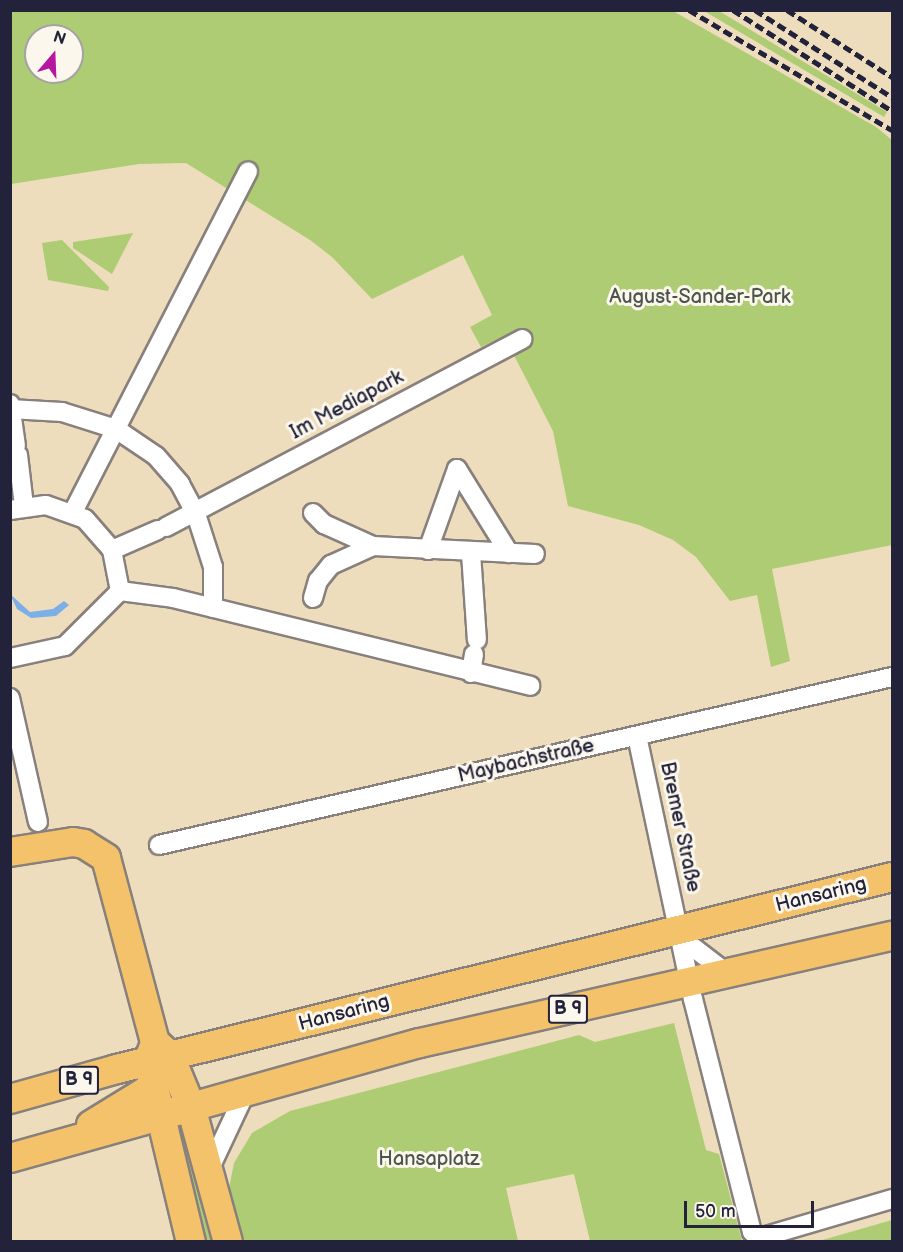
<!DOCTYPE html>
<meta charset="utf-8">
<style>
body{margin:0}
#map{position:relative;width:903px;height:1252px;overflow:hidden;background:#eeddbc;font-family:"Balsamiq Sans",sans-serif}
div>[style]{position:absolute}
.green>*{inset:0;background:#adcc73}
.water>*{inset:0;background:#7caee8}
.roads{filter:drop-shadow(2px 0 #88807c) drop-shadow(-2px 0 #88807c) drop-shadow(0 2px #88807c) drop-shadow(0 -2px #88807c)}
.street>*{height:18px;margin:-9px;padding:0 9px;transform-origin:9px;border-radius:9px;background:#fff}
.primary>*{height:28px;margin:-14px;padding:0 14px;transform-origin:14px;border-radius:14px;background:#f4c26a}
.rail>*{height:4.5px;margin-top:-2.25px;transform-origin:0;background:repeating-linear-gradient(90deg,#22223b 0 9px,transparent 0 13.5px)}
span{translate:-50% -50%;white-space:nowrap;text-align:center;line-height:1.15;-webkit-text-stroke:6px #fbf7ec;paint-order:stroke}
.shield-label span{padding:2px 4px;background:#fbf7ec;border:2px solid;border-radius:4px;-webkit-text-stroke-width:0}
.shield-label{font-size:18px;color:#22223b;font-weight:700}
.park-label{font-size:20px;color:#4c554c}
.street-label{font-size:20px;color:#22223b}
.frame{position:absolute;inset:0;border:12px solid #22223b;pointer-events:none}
.north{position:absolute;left:24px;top:24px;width:60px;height:60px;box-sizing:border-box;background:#fbf7ec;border:2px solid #a4a2a5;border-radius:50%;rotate:19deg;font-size:16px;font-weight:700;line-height:24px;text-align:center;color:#22223b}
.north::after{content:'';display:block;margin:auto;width:21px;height:27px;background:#b5179e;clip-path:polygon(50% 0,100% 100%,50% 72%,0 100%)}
.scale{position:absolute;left:684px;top:1201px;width:130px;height:27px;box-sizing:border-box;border:3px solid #22223b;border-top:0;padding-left:8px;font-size:18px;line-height:21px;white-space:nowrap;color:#22223b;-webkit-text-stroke:4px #fbf7ec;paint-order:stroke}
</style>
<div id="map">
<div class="green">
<div style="clip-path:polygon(evenodd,11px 11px,673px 11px,876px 127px,892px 140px,892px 545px,772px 569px,790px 661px,771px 667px,757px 595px,730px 601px,696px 557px,673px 540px,639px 525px,568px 506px,553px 431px,504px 336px,481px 347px,470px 327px,492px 315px,463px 255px,372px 299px,332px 257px,310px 240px,186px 163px,139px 164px,11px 184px,11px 11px,36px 36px,72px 36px,72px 72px,36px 72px,36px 36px)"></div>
<div style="clip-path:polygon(704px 11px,719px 11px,887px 112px,884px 117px)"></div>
<div style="clip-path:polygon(133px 233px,112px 274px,73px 248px,73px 242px)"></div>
<div style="clip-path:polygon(62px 240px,109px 287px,108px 291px,48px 280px,42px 243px)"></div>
<div style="clip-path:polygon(674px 1023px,706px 1150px,719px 1154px,742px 1241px,590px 1241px,574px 1174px,506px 1188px,518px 1241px,240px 1241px,227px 1198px,234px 1163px,252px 1133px,290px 1111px,579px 1035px,595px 1042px)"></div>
<div style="clip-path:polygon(190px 1144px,215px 1241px,203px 1241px,186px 1175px,183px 1147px)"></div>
<div style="clip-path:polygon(892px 1220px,892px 1241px,819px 1241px)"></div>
</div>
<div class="water">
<div style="clip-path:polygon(10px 594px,30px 612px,53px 609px,64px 601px,69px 605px,56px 616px,31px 618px,17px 609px)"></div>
</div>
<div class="roads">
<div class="street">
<div style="left:10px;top:404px;width:42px;rotate:81.9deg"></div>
<div style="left:10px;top:409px;width:52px;rotate:3.3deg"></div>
<div style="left:62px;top:412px;width:57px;rotate:17.5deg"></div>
<div style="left:116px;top:429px;width:48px;rotate:34deg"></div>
<div style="left:156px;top:456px;width:37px;rotate:49deg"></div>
<div style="left:180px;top:484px;width:34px;rotate:62deg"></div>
<div style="left:196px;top:514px;width:56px;rotate:72.2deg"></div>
<div style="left:213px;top:567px;width:41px;rotate:90deg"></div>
<div style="left:18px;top:455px;width:51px;rotate:83.3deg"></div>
<div style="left:10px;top:510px;width:36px;rotate:-8deg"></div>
<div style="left:46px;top:505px;width:41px;rotate:19.7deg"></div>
<div style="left:85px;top:519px;width:41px;rotate:48.9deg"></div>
<div style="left:112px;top:550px;width:42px;rotate:79deg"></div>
<div style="left:120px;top:591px;width:78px;rotate:135deg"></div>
<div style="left:65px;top:646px;width:56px;rotate:167.7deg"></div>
<div style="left:73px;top:512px;width:383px;rotate:-62.8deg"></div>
<div style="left:313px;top:513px;width:16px;rotate:45deg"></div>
<div style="left:324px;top:524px;width:54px;rotate:24.2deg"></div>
<div style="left:373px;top:546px;width:162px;rotate:2.8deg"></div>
<div style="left:166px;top:527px;width:403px;rotate:-27.8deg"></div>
<div style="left:112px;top:550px;width:50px;rotate:-23.5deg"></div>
<div style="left:428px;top:550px;width:86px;rotate:-70.3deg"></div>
<div style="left:457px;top:469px;width:99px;rotate:58.2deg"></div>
<div style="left:471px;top:553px;width:87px;rotate:86.1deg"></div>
<div style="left:120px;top:591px;width:53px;rotate:7.5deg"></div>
<div style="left:173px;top:598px;width:368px;rotate:13.8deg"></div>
<div style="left:313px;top:598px;width:18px;rotate:-74deg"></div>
<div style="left:318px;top:581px;width:21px;rotate:-51deg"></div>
<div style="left:331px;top:565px;width:46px;rotate:-24.3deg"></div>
<div style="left:471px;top:673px;width:19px;rotate:-81deg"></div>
<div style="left:10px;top:698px;width:127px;rotate:77.3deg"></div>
<div style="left:637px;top:736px;width:269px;rotate:78deg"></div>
<div style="left:693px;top:999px;width:240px;rotate:75.8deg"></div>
<div style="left:752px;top:1232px;width:9px;rotate:41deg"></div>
<div style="left:759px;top:1238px;width:139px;rotate:-16.3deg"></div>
<div style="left:159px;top:845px;width:752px;rotate:-12.91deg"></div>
<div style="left:681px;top:938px;width:59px;rotate:37.5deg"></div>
<div style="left:210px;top:1168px;width:85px;rotate:-64.9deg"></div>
</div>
<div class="primary">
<div style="left:10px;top:852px;width:64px;rotate:-9deg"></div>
<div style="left:73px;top:842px;width:11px;rotate:10deg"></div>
<div style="left:84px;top:844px;width:26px;rotate:32deg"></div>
<div style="left:106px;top:858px;width:190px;rotate:75.1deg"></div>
<div style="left:155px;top:1042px;width:21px;rotate:43deg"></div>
<div style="left:170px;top:1056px;width:55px;rotate:67.6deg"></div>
<div style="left:191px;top:1107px;width:140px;rotate:74.7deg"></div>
<div style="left:154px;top:1046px;width:17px;rotate:111deg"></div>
<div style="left:148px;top:1062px;width:185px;rotate:76.6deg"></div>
<div style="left:10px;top:1099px;width:111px;rotate:-15.7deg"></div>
<div style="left:117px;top:1069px;width:798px;rotate:-13.91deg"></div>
<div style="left:91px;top:1125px;width:67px;rotate:-31.6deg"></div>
<div style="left:148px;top:1090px;width:25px;rotate:-47deg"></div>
<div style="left:10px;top:1158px;width:426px;rotate:-15.7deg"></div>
<div style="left:420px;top:1043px;width:484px;rotate:-12.8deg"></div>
</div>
</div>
<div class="rail">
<div style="left:689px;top:10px;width:236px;rotate:30.6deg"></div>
<div style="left:733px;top:10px;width:188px;rotate:32.4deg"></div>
<div style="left:755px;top:10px;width:162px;rotate:32.4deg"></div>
<div style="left:787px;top:10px;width:125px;rotate:32.5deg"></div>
</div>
<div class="shield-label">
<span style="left:568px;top:1009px">B 9</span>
<span style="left:79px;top:1080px">B 9</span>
</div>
<div class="park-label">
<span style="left:700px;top:297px">August-Sander-Park</span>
<span style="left:429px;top:1159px">Hansaplatz</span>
</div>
<div class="street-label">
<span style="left:347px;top:405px;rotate:-28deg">Im Mediapark</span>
<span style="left:526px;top:761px;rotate:-13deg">Maybachstraße</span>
<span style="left:680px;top:827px;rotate:78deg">Bremer Straße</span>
<span style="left:821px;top:895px;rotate:-14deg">Hansaring</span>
<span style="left:344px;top:1013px;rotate:-15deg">Hansaring</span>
</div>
<div class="frame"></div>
<div class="north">N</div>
<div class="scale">50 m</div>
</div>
